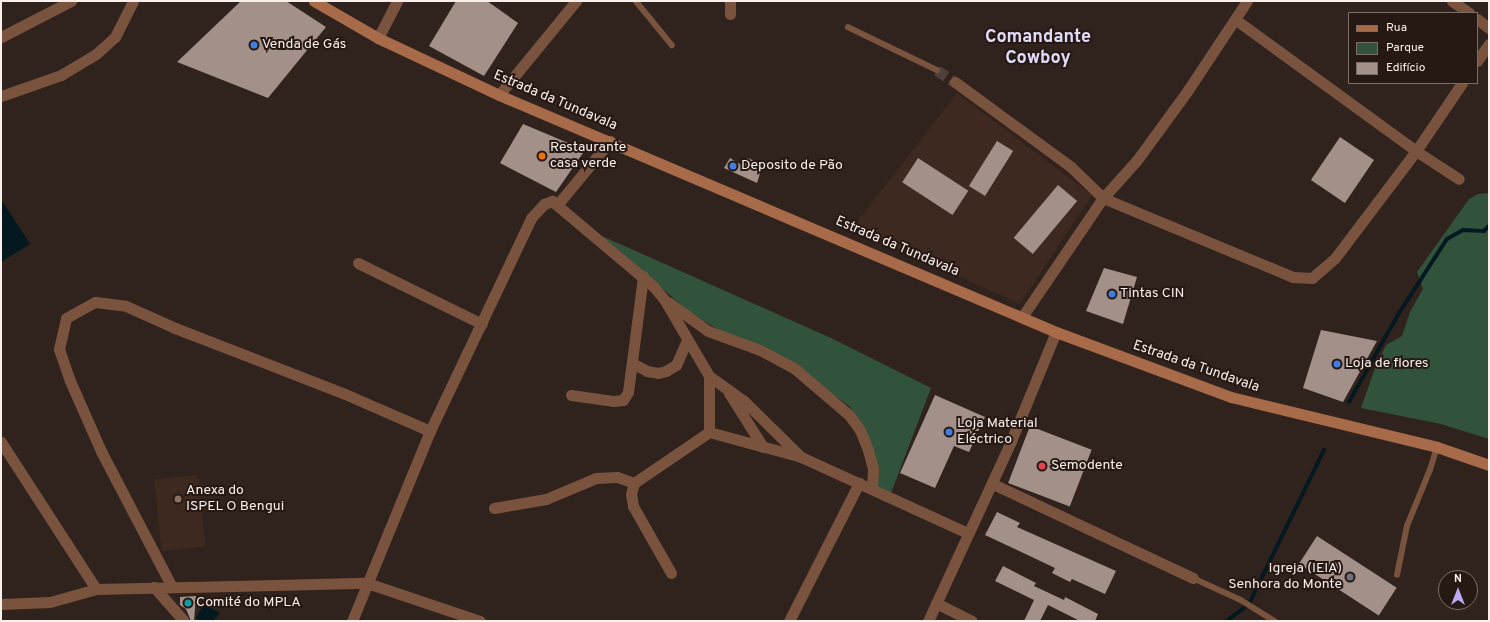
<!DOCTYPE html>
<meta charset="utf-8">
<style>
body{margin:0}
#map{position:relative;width:1490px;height:622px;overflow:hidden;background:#30221c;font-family:Overpass,sans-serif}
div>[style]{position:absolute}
.built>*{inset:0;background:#3e2921;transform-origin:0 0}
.green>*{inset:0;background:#31523b}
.water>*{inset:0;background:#04191f}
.stream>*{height:3.5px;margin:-1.75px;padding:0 1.75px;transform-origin:1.75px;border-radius:1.75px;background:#04191f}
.building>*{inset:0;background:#a39089;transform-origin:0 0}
.minor-tunnel>*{height:11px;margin-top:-5.5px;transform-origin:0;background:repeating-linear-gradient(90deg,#4e413b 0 11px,transparent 0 16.5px)}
.service>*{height:5.5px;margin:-2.75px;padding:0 2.75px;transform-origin:2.75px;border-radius:2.75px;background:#79533e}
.minor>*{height:11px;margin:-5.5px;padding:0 5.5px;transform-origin:5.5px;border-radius:5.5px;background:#79533e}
.tertiary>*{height:11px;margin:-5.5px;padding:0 5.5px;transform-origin:5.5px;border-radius:5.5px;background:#79533e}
.secondary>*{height:11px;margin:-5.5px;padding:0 5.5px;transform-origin:5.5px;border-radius:5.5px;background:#a86b4a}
.dots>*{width:11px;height:11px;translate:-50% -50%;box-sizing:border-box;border:2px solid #261813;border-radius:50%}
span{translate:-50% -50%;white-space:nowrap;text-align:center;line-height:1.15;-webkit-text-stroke:4px #261813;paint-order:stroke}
.poi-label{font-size:14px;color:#f9efeb}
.left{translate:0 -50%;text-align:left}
.right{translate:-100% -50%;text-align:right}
.street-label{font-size:14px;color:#f9efeb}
.district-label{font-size:18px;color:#e1dcfa;font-weight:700}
.frame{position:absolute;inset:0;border:2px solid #f9efeb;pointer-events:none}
.legend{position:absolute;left:1348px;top:12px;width:130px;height:72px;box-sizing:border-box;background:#261813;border:1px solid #7a6e69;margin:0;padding:5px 7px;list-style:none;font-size:12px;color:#f9efeb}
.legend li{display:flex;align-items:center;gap:8px;height:20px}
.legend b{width:20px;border:1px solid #7a6e69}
.north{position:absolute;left:1438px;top:570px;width:40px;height:40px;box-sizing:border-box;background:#261813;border:1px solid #7a6e69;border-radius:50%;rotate:0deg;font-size:11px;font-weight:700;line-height:16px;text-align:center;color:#f9efeb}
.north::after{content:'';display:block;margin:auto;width:14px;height:18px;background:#baaaf6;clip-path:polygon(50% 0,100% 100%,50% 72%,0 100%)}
</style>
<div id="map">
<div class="built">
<div style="clip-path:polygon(957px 93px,1092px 195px,1020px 304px,852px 228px)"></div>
<div style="left:198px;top:475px;width:72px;height:44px;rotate:84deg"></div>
</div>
<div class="green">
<div style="clip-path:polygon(1489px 193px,1489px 439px,1441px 424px,1361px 408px,1375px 368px,1386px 345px,1402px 336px,1410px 312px,1423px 289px,1417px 272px,1469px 199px,1478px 194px)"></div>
<div style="clip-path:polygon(602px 236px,831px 338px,931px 388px,891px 493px,877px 488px,874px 451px,850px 407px,822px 386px,722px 332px,688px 311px)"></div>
</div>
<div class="water">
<div style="clip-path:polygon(1px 199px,30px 244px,1px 262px)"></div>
<div style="clip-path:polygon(204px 604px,220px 613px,213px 621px,200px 621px,196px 618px)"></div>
</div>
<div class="stream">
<div style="left:1349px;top:402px;width:100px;rotate:-60.6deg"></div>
<div style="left:1398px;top:315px;width:90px;rotate:-57.2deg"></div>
<div style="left:1447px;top:239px;width:18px;rotate:-29deg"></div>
<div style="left:1463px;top:230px;width:21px;rotate:3deg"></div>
<div style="left:1484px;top:231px;width:7px;rotate:-45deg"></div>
<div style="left:1227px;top:621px;width:28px;rotate:-38deg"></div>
<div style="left:1249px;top:604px;width:171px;rotate:-64deg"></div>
</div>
<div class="building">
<div style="clip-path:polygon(241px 1px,286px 1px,326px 27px,268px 98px,177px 62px)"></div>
<div style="clip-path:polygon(456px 1px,487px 1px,518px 23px,484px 76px,429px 46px)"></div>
<div style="clip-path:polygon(523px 124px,585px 150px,556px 192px,500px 163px)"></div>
<div style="left:1340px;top:137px;width:41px;height:52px;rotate:34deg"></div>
<div style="left:997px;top:141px;width:19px;height:53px;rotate:32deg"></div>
<div style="clip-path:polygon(730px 158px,743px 166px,747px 158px,763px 164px,757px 183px,724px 168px)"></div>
<div style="left:918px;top:158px;width:60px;height:29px;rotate:33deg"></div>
<div style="left:1058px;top:185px;width:25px;height:69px;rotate:40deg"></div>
<div style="clip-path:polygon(1104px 268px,1137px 277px,1123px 324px,1086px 311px)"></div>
<div style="clip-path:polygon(1321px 330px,1377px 341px,1343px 402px,1303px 388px)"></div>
<div style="clip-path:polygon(935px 395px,985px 417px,969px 452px,954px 446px,935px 488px,900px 473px)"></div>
<div style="left:1030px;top:426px;width:66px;height:61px;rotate:21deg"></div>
<div style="clip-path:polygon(997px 512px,1020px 523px,1017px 527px,1116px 571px,1105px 594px,1072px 579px,1070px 582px,1052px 573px,1055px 568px,985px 535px)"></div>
<div style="left:1317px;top:536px;width:95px;height:33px;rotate:33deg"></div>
<div style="clip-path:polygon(1003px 566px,1036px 583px,1034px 586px,1064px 600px,1065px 597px,1098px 614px,1095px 621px,1080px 621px,1048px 605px,1040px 621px,1024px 621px,1034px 600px,995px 581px)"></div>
<div style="clip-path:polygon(196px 596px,194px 621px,191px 621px,186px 609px,180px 605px,180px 597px)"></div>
</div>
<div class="minor-tunnel">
<div style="left:937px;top:70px;width:22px;rotate:34deg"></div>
</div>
<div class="service">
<div style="left:636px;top:1px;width:57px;rotate:50.7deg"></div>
<div style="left:848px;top:27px;width:99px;rotate:25.8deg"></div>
<div style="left:1397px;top:575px;width:50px;rotate:-78.5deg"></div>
<div style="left:1407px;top:526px;width:61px;rotate:-67.7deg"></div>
<div style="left:1430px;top:470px;width:24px;rotate:-73deg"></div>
<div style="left:1193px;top:578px;width:53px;rotate:24.6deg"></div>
<div style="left:1241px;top:600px;width:40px;rotate:32deg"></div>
</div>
<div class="minor">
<div style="left:730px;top:1px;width:13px;rotate:90deg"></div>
<div style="left:1452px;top:1px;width:21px;rotate:35deg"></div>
<div style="left:1477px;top:19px;width:15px;rotate:37deg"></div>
<div style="left:1236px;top:20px;width:223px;rotate:36deg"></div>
<div style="left:1416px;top:151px;width:51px;rotate:33.1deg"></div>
<div style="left:1px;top:37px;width:79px;rotate:-27.2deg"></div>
<div style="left:378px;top:38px;width:42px;rotate:-62.8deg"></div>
<div style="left:1477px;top:61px;width:21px;rotate:-55deg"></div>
<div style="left:955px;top:82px;width:144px;rotate:36.2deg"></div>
<div style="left:1071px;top:167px;width:45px;rotate:44.1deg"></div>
<div style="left:1103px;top:198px;width:206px;rotate:22.6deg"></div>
<div style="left:1293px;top:277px;width:19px;rotate:3deg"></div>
<div style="left:1312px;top:278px;width:30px;rotate:-41deg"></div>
<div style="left:1335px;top:258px;width:134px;rotate:-52.9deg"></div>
<div style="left:1416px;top:151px;width:82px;rotate:-55.9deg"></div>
<div style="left:499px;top:95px;width:122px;rotate:-50.7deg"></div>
<div style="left:558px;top:204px;width:82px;rotate:-50.5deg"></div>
<div style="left:358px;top:263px;width:138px;rotate:26.2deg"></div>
<div style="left:668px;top:302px;width:49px;rotate:35.9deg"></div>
<div style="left:708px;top:331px;width:55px;rotate:20.1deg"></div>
<div style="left:760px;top:350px;width:38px;rotate:28deg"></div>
<div style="left:794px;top:368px;width:72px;rotate:40.5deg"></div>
<div style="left:849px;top:415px;width:19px;rotate:54deg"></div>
<div style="left:860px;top:430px;width:22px;rotate:68deg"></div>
<div style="left:868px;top:450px;width:20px;rotate:75deg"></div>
<div style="left:873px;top:469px;width:19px;rotate:93deg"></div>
<div style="left:1022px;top:317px;width:144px;rotate:-55.8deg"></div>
<div style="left:1103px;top:198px;width:51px;rotate:-48.2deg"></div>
<div style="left:1137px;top:160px;width:87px;rotate:-53.9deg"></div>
<div style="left:1188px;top:90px;width:107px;rotate:-56.5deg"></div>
<div style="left:632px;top:363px;width:17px;rotate:28deg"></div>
<div style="left:647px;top:371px;width:11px;rotate:10deg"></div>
<div style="left:658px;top:373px;width:8px;rotate:-14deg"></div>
<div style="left:666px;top:371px;width:12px;rotate:-31deg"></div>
<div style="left:676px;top:365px;width:27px;rotate:-66deg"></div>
<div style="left:709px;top:376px;width:56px;rotate:90deg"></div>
<div style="left:729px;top:393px;width:64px;rotate:57.8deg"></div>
<div style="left:571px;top:395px;width:42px;rotate:8.1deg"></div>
<div style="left:613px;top:401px;width:10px;rotate:-6deg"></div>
<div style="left:623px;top:400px;width:9px;rotate:-58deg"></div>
<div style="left:628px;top:392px;width:117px;rotate:-82.6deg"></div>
<div style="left:1px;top:442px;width:175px;rotate:57.1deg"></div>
<div style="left:993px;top:484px;width:221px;rotate:25.2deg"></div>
<div style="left:494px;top:508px;width:53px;rotate:-9.8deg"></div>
<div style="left:546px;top:499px;width:54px;rotate:-22.8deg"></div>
<div style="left:596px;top:478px;width:21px;rotate:-3deg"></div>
<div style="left:617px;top:477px;width:18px;rotate:19deg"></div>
<div style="left:671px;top:573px;width:77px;rotate:-119.6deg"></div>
<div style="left:633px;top:506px;width:12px;rotate:-99deg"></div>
<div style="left:631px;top:494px;width:11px;rotate:-75deg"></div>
<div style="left:634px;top:483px;width:91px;rotate:-34.2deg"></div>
<div style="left:709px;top:432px;width:92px;rotate:15.1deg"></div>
<div style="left:154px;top:587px;width:45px;rotate:48.6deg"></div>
<div style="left:172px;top:587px;width:153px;rotate:-117.6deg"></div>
<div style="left:101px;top:451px;width:77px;rotate:-113.9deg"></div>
<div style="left:70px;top:381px;width:34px;rotate:-109deg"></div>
<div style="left:59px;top:349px;width:32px;rotate:-77deg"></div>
<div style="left:66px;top:318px;width:33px;rotate:-29deg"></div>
<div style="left:95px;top:302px;width:31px;rotate:7deg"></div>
<div style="left:126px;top:306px;width:54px;rotate:24.2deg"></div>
<div style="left:175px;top:328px;width:182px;rotate:21.2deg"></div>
<div style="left:345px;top:394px;width:93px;rotate:23.5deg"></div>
<div style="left:936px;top:603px;width:40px;rotate:26.6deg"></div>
<div style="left:1px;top:604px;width:49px;rotate:-2.3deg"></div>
<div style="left:50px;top:602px;width:48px;rotate:-15.8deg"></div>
<div style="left:96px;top:589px;width:271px;rotate:-1.3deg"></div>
<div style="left:367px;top:583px;width:119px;rotate:18.6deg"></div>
<div style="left:352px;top:621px;width:205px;rotate:-67.7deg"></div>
<div style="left:430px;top:431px;width:236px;rotate:-64.6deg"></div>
<div style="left:531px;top:218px;width:19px;rotate:-47deg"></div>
<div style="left:544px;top:204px;width:9px;rotate:-21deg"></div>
<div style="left:552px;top:201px;width:132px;rotate:40.1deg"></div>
<div style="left:653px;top:286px;width:17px;rotate:50deg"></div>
<div style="left:664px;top:299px;width:89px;rotate:59.7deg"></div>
<div style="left:709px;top:376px;width:43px;rotate:35.5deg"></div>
<div style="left:744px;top:401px;width:80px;rotate:44.5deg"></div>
<div style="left:801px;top:457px;width:183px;rotate:24.5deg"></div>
<div style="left:789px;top:621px;width:155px;rotate:-63.1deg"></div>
<div style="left:928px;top:621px;width:198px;rotate:-65.2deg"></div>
<div style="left:1011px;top:441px;width:118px;rotate:-67.6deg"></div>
</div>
<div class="tertiary">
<div style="left:1px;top:96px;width:64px;rotate:-19.3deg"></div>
<div style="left:61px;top:75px;width:41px;rotate:-31deg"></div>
<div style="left:96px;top:54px;width:25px;rotate:-42deg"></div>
<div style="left:115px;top:37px;width:40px;rotate:-63.4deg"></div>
</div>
<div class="secondary">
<div style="left:314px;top:1px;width:74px;rotate:30deg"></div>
<div style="left:378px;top:38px;width:134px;rotate:25.2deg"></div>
<div style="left:499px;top:95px;width:605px;rotate:23.05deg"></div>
<div style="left:1056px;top:332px;width:187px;rotate:20.4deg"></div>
<div style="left:1231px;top:397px;width:212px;rotate:13.6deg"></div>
<div style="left:1437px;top:447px;width:55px;rotate:19.1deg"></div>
</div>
<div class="dots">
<div style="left:254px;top:45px;background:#3f7fe0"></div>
<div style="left:542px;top:156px;background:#e8710a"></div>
<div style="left:733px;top:166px;background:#3f7fe0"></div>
<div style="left:1112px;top:294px;background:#3f7fe0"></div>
<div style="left:1337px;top:364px;background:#3f7fe0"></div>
<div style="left:949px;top:432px;background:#3f7fe0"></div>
<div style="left:1042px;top:466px;background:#e0444e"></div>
<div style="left:178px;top:499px;background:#8d6e63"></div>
<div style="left:1350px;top:577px;background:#6b7280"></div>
<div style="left:188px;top:603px;background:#0f9aa8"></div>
</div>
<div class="poi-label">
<span class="left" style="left:262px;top:45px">Venda de Gás</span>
<span class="left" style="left:550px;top:156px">Restaurante<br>casa verde</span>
<span class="left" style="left:741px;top:166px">Deposito de Pão</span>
<span class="left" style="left:1120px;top:294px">Tintas CIN</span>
<span class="left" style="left:1345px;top:364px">Loja de flores</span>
<span class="left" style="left:957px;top:432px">Loja Material<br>Eléctrico</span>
<span class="left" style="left:1051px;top:466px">Semodente</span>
<span class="left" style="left:186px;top:499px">Anexa do<br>ISPEL O Bengui</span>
<span class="right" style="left:1342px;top:577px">Igreja (IEIA)<br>Senhora do Monte</span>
<span class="left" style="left:196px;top:603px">Comité do MPLA</span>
</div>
<div class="street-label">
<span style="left:555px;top:101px;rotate:23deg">Estrada da Tundavala</span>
<span style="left:897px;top:247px;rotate:23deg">Estrada da Tundavala</span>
<span style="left:1196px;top:367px;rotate:19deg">Estrada da Tundavala</span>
</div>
<div class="district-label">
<span style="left:1038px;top:49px">Comandante<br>Cowboy</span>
</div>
<div class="frame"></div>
<ul class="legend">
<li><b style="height:5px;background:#a86b4a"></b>Rua</li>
<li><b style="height:11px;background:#31523b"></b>Parque</li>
<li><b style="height:11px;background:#a39089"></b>Edifício</li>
</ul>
<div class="north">N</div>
</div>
